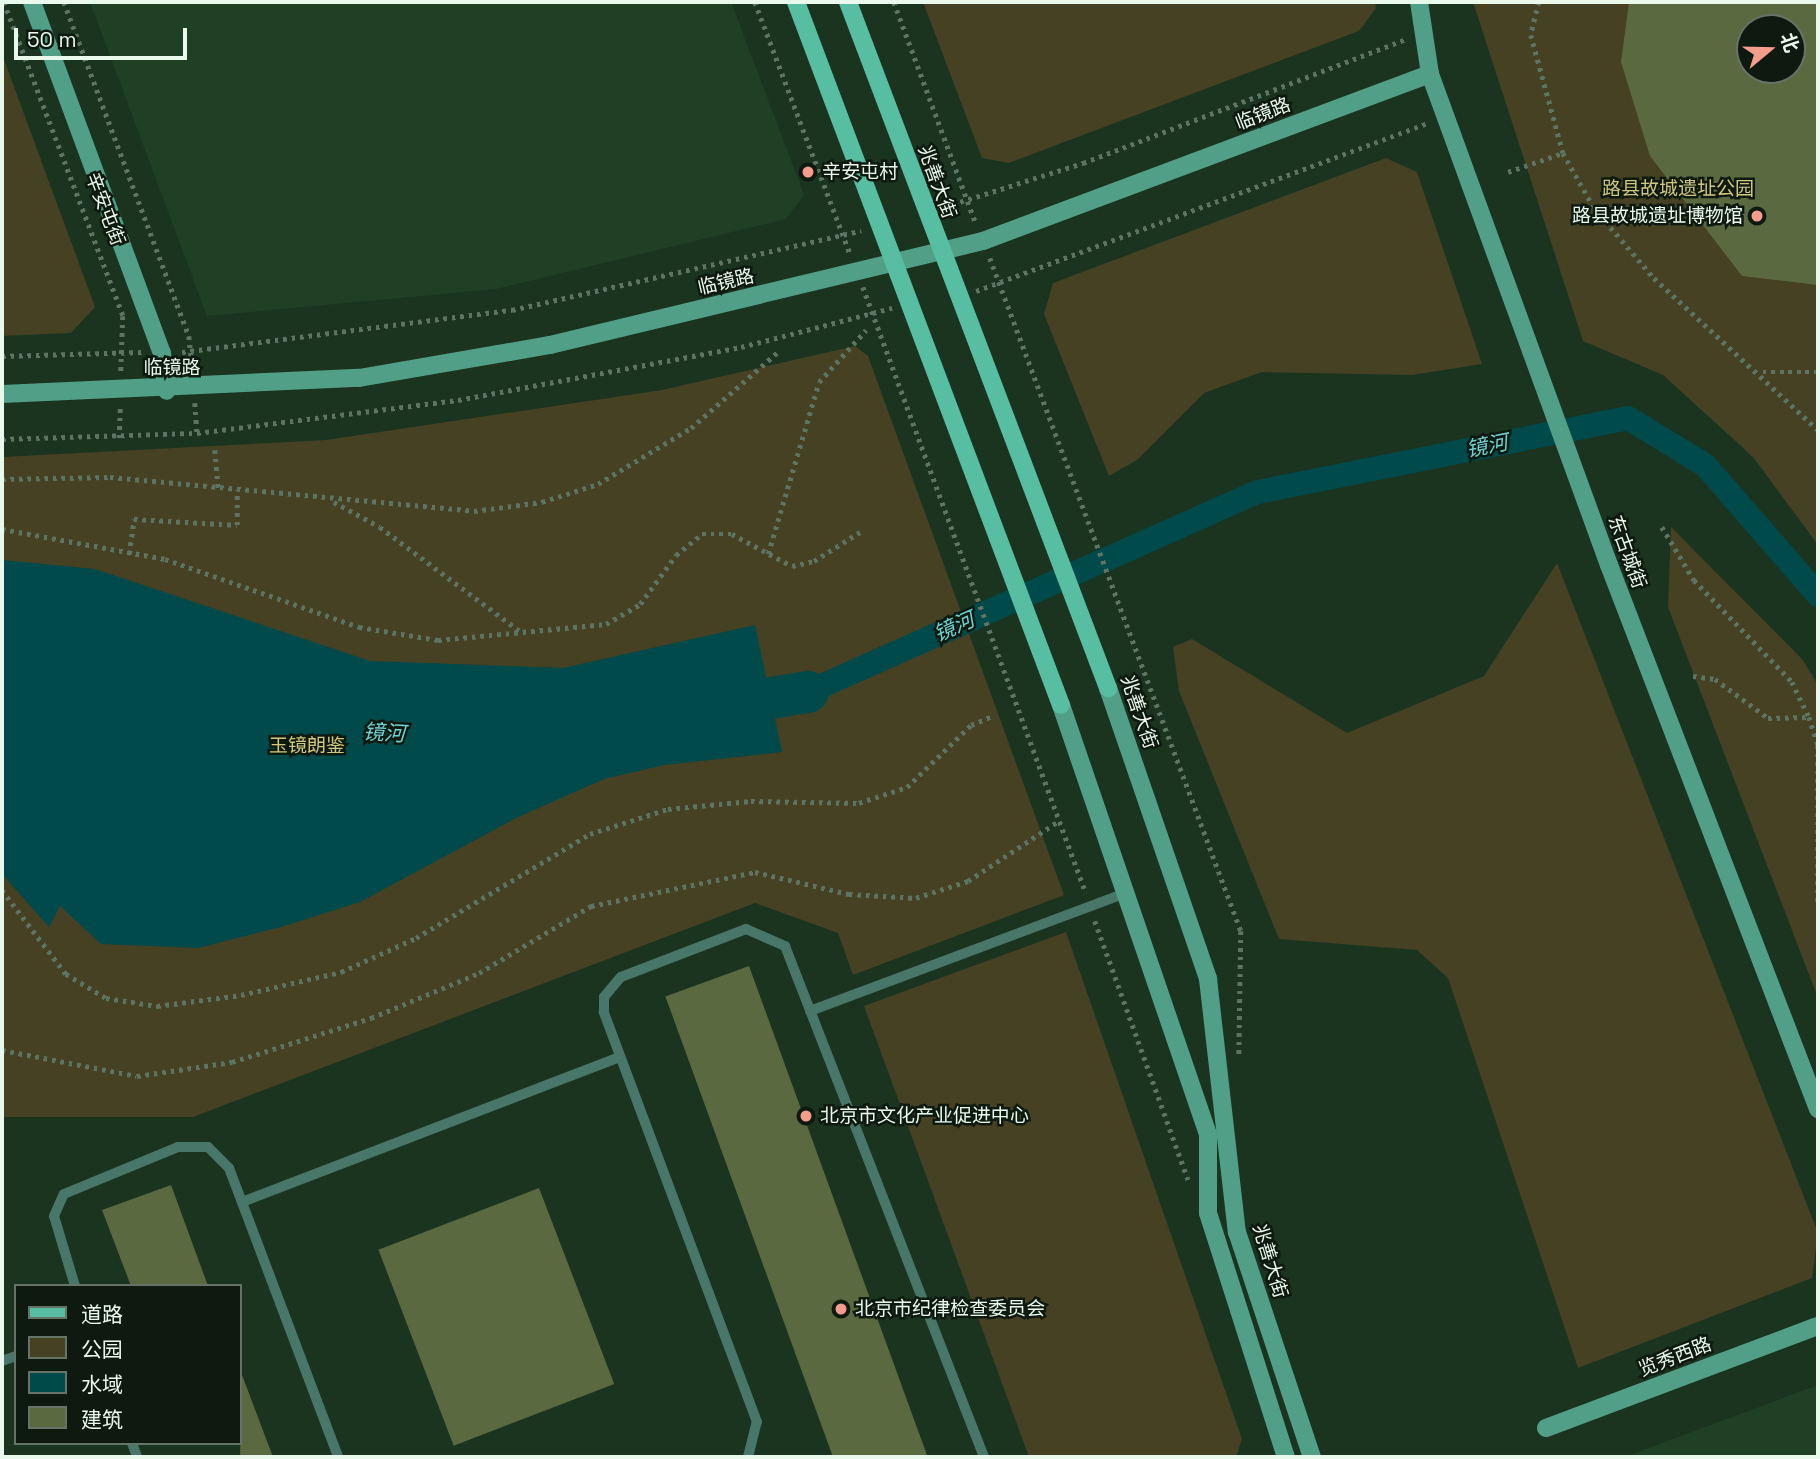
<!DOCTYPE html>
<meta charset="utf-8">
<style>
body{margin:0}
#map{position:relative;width:1820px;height:1459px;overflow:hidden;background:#1b3420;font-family:"Space Grotesk","Noto Sans SC",sans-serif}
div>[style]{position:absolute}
.built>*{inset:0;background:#204026}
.green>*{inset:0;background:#454122}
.water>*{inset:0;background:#004a4b}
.canal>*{height:24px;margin:-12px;padding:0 12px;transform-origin:12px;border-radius:12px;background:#004a4b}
.river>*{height:42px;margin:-21px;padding:0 21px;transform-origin:21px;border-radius:21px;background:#004a4b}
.building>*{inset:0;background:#5a6940;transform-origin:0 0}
.path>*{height:4.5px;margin-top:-2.25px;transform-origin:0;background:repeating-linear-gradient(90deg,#5e7462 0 3.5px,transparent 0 8.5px)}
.lane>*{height:10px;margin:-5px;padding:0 5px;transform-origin:5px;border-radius:5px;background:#487668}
.secondary>*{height:18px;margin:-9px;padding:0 9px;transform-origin:9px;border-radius:9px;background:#529f88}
.primary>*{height:18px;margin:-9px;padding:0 9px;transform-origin:9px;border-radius:9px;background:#58bea1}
.dots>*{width:19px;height:19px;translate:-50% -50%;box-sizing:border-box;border:4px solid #0e1910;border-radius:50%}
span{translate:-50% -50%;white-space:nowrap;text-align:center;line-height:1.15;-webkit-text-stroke:5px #0e1910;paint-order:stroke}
.street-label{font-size:19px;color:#e9f9eb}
.poi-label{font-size:19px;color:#e9f9eb}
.left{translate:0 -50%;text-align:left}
.right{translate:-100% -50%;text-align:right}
.park-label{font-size:19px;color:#d0c77e}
.water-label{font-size:21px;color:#6fd3d3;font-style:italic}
.frame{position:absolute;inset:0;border:4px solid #e9f9eb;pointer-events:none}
.legend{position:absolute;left:14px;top:1284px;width:228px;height:161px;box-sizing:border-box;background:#0e1910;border:2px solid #667368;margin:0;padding:9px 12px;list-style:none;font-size:21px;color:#e9f9eb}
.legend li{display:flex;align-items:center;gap:14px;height:35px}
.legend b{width:35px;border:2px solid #667368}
.north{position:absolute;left:1736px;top:14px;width:70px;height:70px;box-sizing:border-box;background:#0e1910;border:2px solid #667368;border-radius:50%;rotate:71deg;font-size:19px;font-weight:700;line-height:28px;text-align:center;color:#e9f9eb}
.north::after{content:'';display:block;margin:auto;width:24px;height:32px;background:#f49d8c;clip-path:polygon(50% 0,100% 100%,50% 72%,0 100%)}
.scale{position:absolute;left:14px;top:28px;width:173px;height:32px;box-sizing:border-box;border:4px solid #e9f9eb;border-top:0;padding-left:9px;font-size:21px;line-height:24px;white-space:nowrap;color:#e9f9eb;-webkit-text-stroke:5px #0e1910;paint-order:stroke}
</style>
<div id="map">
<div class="built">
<div style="clip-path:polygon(90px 2px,731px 2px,804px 195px,786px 219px,496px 289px,207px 316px)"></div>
<div style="clip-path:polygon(1818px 1385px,1818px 1457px,1625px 1457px,1673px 1439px)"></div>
</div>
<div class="green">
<div style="clip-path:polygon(923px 2px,1375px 2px,1376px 8px,1359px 31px,1009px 163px,982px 158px)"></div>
<div style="clip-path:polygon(evenodd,1473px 2px,1818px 2px,1818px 545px,1753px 457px,1663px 375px,1583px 341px,1473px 2px,1750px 28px,1792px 28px,1792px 70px,1750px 70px,1750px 28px)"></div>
<div style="clip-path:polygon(2px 54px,95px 307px,71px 333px,2px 336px)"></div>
<div style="clip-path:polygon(1386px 158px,1417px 172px,1482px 364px,1412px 375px,1262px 372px,1204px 393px,1137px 460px,1109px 476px,1044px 314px,1053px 283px)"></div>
<div style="clip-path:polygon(855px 346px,868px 356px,1064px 895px,853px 975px,838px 933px,755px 903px,193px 1117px,2px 1117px,2px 457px,326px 440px,662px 390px)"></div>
<div style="clip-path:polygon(1671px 527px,1802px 659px,1818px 685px,1818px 998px,1668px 607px)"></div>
<div style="clip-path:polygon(1557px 563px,1818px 1233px,1812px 1278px,1578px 1368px,1448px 978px,1417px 950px,1279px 939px,1179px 691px,1173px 647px,1192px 639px,1347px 733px,1484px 676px)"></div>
<div style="clip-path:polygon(1066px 932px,1242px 1439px,1236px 1457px,1029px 1457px,864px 1006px)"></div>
</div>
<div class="water">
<div style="clip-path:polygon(2px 560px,95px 569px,370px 661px,563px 668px,755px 625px,782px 752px,664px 765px,604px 779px,516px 818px,360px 902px,281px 927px,198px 948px,101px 944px,60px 906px,49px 927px,2px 874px)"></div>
</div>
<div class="canal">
<div style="left:808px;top:692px;width:492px;rotate:-24deg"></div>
<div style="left:1258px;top:492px;width:377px;rotate:-11.3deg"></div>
<div style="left:1628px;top:418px;width:90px;rotate:31.4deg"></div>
<div style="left:1705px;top:465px;width:172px;rotate:49deg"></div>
</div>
<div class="river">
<div style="left:716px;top:707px;width:93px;rotate:-9.3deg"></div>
</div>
<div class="building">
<div style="clip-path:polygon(evenodd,1629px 2px,1818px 2px,1818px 285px,1742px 276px,1650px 156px,1621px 62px,1629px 2px,1750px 28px,1792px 28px,1792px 70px,1750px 70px,1750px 28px)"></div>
<div style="left:749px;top:966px;width:524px;height:89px;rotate:70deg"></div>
<div style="clip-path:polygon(171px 1185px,208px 1286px,131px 1286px,102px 1210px)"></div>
<div style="left:539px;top:1188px;width:210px;height:172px;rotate:69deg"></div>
<div style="clip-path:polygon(242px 1375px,273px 1457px,240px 1457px)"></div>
</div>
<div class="path">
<div style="left:4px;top:2px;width:336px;rotate:69.2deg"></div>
<div style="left:123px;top:316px;width:55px;rotate:92.1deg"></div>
<div style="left:64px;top:2px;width:357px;rotate:69.5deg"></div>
<div style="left:189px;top:336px;width:30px;rotate:84deg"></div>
<div style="left:755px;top:2px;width:268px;rotate:69.3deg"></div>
<div style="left:894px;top:2px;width:237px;rotate:69.7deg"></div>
<div style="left:1539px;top:2px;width:34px;rotate:104deg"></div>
<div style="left:1531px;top:35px;width:122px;rotate:74.8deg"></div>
<div style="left:1508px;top:172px;width:58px;rotate:-19.1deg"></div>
<div style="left:1563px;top:153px;width:63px;rotate:60.6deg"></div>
<div style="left:1594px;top:208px;width:92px;rotate:49.4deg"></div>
<div style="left:1654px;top:278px;width:224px;rotate:42.8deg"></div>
<div style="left:944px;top:207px;width:146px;rotate:-17.6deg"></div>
<div style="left:1083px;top:163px;width:346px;rotate:-21deg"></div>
<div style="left:990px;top:258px;width:718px;rotate:69.55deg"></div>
<div style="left:1241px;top:931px;width:127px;rotate:90.9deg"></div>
<div style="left:863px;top:287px;width:646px;rotate:69.8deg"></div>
<div style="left:976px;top:291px;width:484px;rotate:-20.4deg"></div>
<div style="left:182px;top:352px;width:333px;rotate:-7.3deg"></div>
<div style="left:512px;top:310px;width:358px;rotate:-12.8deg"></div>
<div style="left:2px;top:356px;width:140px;rotate:-1.6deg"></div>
<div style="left:1763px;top:372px;width:55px"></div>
<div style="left:195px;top:403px;width:30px;rotate:86deg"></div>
<div style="left:119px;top:438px;width:30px;rotate:-88deg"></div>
<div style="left:2px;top:439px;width:195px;rotate:-1.8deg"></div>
<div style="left:197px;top:433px;width:263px;rotate:-7.2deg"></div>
<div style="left:458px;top:400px;width:288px;rotate:-10.6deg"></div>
<div style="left:741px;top:347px;width:156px;rotate:-14.5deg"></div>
<div style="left:215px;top:450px;width:38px;rotate:85deg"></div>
<div style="left:2px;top:479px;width:108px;rotate:-1.1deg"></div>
<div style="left:110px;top:477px;width:366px;rotate:5.3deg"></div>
<div style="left:474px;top:511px;width:69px;rotate:-7.5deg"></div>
<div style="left:542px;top:502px;width:59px;rotate:-17.8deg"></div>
<div style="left:598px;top:484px;width:109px;rotate:-31.1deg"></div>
<div style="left:691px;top:428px;width:118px;rotate:-41.2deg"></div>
<div style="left:334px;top:502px;width:52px;rotate:28.5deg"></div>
<div style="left:380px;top:527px;width:177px;rotate:36.7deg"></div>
<div style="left:1662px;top:527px;width:62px;rotate:58.9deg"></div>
<div style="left:1694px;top:580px;width:141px;rotate:46.1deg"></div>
<div style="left:1792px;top:682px;width:39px;rotate:64deg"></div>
<div style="left:2px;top:529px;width:166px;rotate:10.4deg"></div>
<div style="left:165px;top:559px;width:206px;rotate:19.3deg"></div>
<div style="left:359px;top:627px;width:80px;rotate:9.3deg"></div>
<div style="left:438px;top:640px;width:169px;rotate:-5.4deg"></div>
<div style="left:606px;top:624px;width:39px;rotate:-30deg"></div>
<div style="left:640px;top:604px;width:61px;rotate:-53.7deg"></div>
<div style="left:676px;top:555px;width:33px;rotate:-39deg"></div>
<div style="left:702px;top:534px;width:30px"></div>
<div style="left:732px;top:534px;width:68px;rotate:28.1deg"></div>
<div style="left:792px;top:566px;width:23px;rotate:-13deg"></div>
<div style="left:814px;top:561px;width:54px;rotate:-32.2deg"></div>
<div style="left:129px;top:554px;width:35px;rotate:-82deg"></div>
<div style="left:134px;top:519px;width:103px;rotate:3.3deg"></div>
<div style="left:237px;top:525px;width:35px;rotate:-90deg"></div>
<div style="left:768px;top:554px;width:179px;rotate:-73.5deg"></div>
<div style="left:819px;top:382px;width:70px;rotate:-47.9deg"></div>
<div style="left:1693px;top:676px;width:22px;rotate:8deg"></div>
<div style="left:1715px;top:679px;width:66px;rotate:36.3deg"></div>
<div style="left:1768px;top:718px;width:41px;rotate:-1.4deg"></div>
<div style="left:1809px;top:717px;width:29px;rotate:72deg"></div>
<div style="left:1818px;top:745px;width:162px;rotate:90deg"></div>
<div style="left:2px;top:890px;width:106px;rotate:52.7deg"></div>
<div style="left:66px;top:974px;width:47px;rotate:31deg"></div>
<div style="left:106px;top:998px;width:52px;rotate:8.9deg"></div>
<div style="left:157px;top:1006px;width:85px;rotate:-7.5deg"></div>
<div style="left:241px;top:995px;width:103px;rotate:-13deg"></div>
<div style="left:341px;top:972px;width:82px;rotate:-24.4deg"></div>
<div style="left:416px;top:938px;width:203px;rotate:-30.9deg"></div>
<div style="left:590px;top:834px;width:82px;rotate:-17.8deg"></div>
<div style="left:668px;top:809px;width:83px;rotate:-5.5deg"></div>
<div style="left:751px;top:801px;width:108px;rotate:1.1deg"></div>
<div style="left:859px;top:803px;width:51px;rotate:-18.4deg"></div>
<div style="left:907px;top:787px;width:89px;rotate:-44.1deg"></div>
<div style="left:971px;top:725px;width:23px;rotate:-23deg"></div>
<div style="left:1095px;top:921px;width:275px;rotate:70.2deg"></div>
<div style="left:2px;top:1050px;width:137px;rotate:10.9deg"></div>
<div style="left:137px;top:1076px;width:96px;rotate:-8.4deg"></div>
<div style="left:232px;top:1062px;width:146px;rotate:-17.6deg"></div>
<div style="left:371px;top:1018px;width:117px;rotate:-22.6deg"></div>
<div style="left:479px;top:973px;width:131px;rotate:-30.9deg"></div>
<div style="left:591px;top:906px;width:167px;rotate:-11.7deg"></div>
<div style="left:755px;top:872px;width:97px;rotate:13.2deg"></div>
<div style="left:849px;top:894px;width:67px;rotate:3.4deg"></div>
<div style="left:916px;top:898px;width:55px;rotate:-18.1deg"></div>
<div style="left:968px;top:881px;width:110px;rotate:-33.5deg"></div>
</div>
<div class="lane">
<div style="left:810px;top:1011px;width:337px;rotate:-20.5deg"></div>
<div style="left:242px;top:1202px;width:404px;rotate:-21deg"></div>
<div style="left:75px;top:1286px;width:73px;rotate:-106.7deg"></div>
<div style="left:54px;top:1216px;width:24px;rotate:-66deg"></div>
<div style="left:64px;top:1194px;width:123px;rotate:-22.4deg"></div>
<div style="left:178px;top:1147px;width:30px"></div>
<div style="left:208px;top:1147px;width:30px;rotate:45deg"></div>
<div style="left:229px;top:1168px;width:309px;rotate:69.3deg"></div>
<div style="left:2px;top:1361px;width:15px;rotate:-20deg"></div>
<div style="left:132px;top:1443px;width:15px;rotate:70deg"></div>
<div style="left:748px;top:1457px;width:36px;rotate:-76deg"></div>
<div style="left:757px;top:1422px;width:438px;rotate:-110.5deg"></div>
<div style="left:604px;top:1012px;width:15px;rotate:-90deg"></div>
<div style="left:604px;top:997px;width:26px;rotate:-50deg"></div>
<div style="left:621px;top:977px;width:134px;rotate:-21deg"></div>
<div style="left:746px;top:929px;width:43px;rotate:23.6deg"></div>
<div style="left:785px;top:946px;width:548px;rotate:68.72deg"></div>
</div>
<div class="secondary">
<div style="left:32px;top:2px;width:374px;rotate:69.7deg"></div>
<div style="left:162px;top:353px;width:38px;rotate:83deg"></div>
<div style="left:1419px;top:2px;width:73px;rotate:81.3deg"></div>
<div style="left:1430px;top:74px;width:523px;rotate:69.97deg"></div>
<div style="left:1609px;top:565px;width:583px;rotate:68.98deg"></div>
<div style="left:2px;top:394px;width:357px;rotate:-2.6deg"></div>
<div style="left:359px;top:378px;width:194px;rotate:-9.8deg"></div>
<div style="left:550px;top:345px;width:445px;rotate:-13.5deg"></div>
<div style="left:983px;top:241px;width:477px;rotate:-20.5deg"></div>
<div style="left:1108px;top:688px;width:308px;rotate:71deg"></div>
<div style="left:1208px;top:979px;width:255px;rotate:83.5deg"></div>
<div style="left:1237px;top:1232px;width:237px;rotate:71.6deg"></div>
<div style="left:1061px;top:705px;width:453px;rotate:71.1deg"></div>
<div style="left:1208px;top:1134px;width:79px;rotate:90deg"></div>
<div style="left:1208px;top:1213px;width:256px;rotate:72.3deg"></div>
<div style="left:1546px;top:1428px;width:290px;rotate:-20.6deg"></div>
</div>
<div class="primary">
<div style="left:796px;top:2px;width:751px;rotate:69.35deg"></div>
<div style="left:848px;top:2px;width:734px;rotate:69.24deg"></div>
</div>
<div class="dots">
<div style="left:808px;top:172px;background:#f49d8c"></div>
<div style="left:1757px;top:216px;background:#f49d8c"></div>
<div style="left:806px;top:1116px;background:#f49d8c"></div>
<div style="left:841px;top:1309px;background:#f49d8c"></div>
</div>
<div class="street-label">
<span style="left:1263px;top:114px;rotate:-21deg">临镜路</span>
<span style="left:937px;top:182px;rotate:70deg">兆善大街</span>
<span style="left:105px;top:209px;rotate:69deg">辛安屯街</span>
<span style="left:726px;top:282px;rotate:-13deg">临镜路</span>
<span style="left:172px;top:368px">临镜路</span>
<span style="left:1627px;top:552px;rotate:70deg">东古城街</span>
<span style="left:1139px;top:712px;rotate:71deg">兆善大街</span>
<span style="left:1270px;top:1261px;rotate:73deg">兆善大街</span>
<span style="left:1675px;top:1357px;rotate:-21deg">览秀西路</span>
</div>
<div class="poi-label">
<span class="left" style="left:822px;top:172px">辛安屯村</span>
<span class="right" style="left:1743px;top:216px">路县故城遗址博物馆</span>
<span class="left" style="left:820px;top:1116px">北京市文化产业促进中心</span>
<span class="left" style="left:855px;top:1309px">北京市纪律检查委员会</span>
</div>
<div class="park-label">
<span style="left:1678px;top:189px">路县故城遗址公园</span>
<span style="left:307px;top:746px">玉镜朗鉴</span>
</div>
<div class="water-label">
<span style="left:1487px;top:446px;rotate:-11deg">镜河</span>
<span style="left:954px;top:627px;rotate:-24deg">镜河</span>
<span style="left:384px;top:733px;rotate:3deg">镜河</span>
</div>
<div class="frame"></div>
<ul class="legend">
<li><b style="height:9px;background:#58bea1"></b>道路</li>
<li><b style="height:19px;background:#454122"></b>公园</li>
<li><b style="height:19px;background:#004a4b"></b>水域</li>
<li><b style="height:19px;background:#5a6940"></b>建筑</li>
</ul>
<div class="north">北</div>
<div class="scale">50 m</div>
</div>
